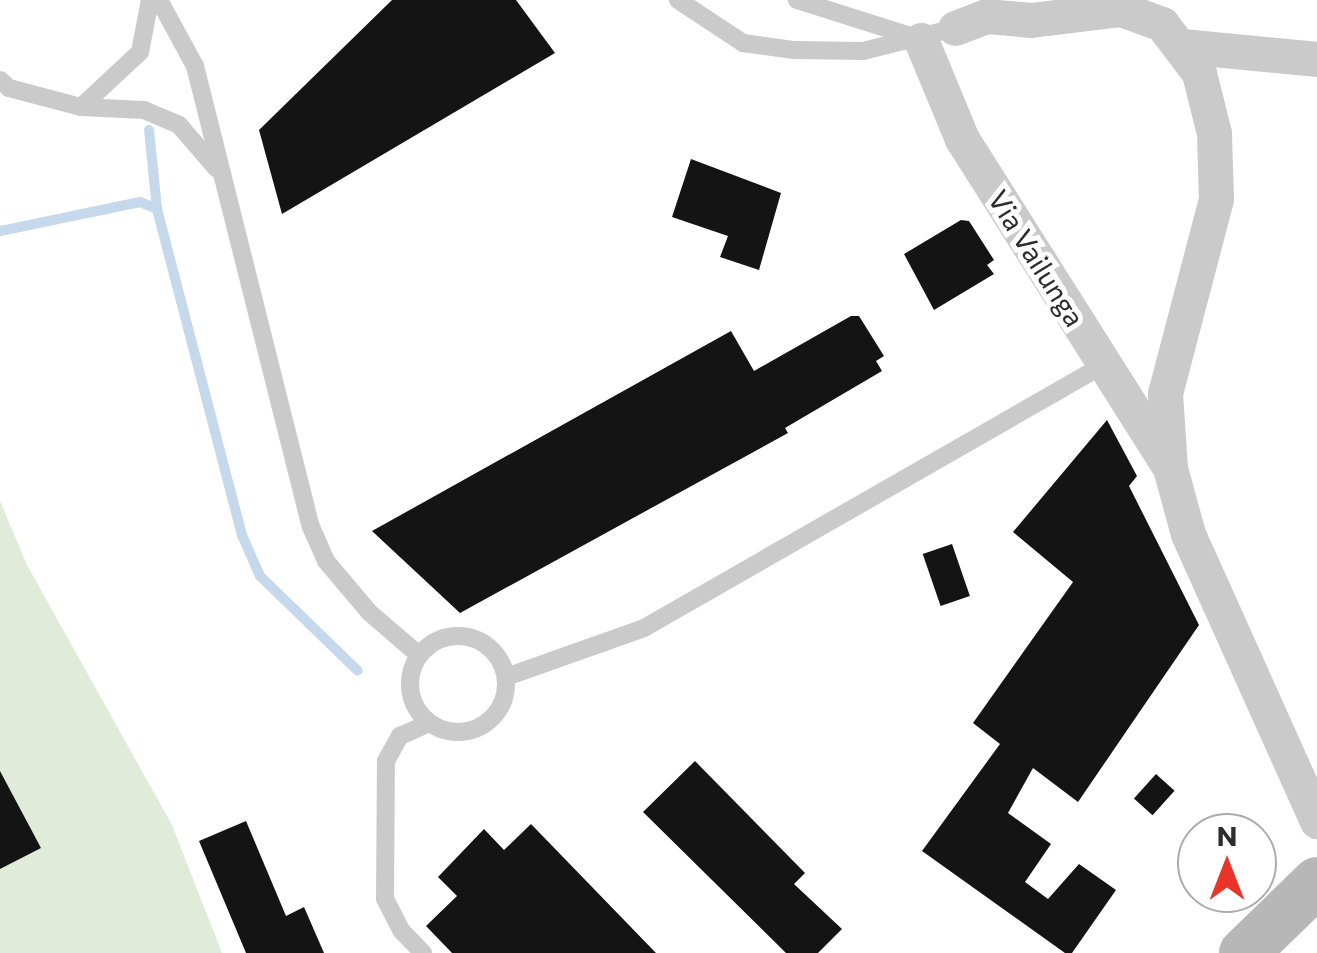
<!DOCTYPE html>
<style>
body{margin:0}
#map{position:relative;width:1317px;height:953px;overflow:hidden;background:#fff;font-family:Commissioner,sans-serif}
div>[style]{position:absolute}
.green>*{inset:0;background:#e1ebda}
.stream>*{height:10px;margin:-5px;padding:0 5px;transform-origin:5px;border-radius:5px;background:#c6d8ec}
.building>*{inset:0;background:#141414;transform-origin:0 0}
.lane>*{height:18px;margin:-9px;padding:0 9px;transform-origin:9px;border-radius:9px;background:#cacaca}
.lane>.ring{margin:-9px;padding:0;box-sizing:content-box;background:none;border:18px solid #cacaca;border-radius:50%}
.street>*{height:35px;margin:-17.5px;padding:0 17.5px;transform-origin:17.5px;border-radius:17.5px;background:#cacaca}
.secondary>*{height:50px;margin:-25px;padding:0 25px;transform-origin:25px;border-radius:25px;background:#b7b7b7}
span{translate:-50% -50%;white-space:nowrap;text-align:center;line-height:1.15;-webkit-text-stroke:10px #fff;paint-order:stroke}
.street-label{font-size:28px;color:#2d2d2d}
.north{position:absolute;left:1177px;top:813px;width:100px;height:100px;box-sizing:border-box;background:#fff;border:2px solid #ababab;border-radius:50%;rotate:0deg;font-size:28px;font-weight:700;line-height:40px;text-align:center;color:#2d2d2d}
.north::after{content:'';display:block;margin:auto;width:35px;height:45px;background:#ea342a;clip-path:polygon(50% 0,100% 100%,50% 72%,0 100%)}
</style>
<div id="map">
<div class="green">
<div style="clip-path:polygon(0 501px,27px 565px,172px 825px,222px 953px,0 953px)"></div>
</div>
<div class="stream">
<div style="left:149px;top:130px;width:79px;rotate:84.2deg"></div>
<div style="left:157px;top:209px;width:337px;rotate:75.4deg"></div>
<div style="left:242px;top:535px;width:45px;rotate:66.3deg"></div>
<div style="left:260px;top:576px;width:136px;rotate:44.1deg"></div>
<div style="left:0;top:231px;width:143px;rotate:-11.7deg"></div>
<div style="left:140px;top:202px;width:18px;rotate:22deg"></div>
</div>
<div class="building">
<div style="clip-path:polygon(392px 0,516px 0,555px 53px,282px 214px,259px 130px)"></div>
<div style="clip-path:polygon(691px 159px,781px 193px,759px 270px,720px 257px,728px 236px,672px 217px)"></div>
<div style="clip-path:polygon(961px 220px,969px 221px,994px 260px,987px 265px,994px 274px,934px 310px,904px 254px)"></div>
<div style="clip-path:polygon(851px 316px,859px 316px,884px 356px,876px 361px,882px 371px,785px 428px,788px 433px,460px 613px,372px 531px,731px 331px,754px 371px)"></div>
<div style="clip-path:polygon(1107px 420px,1137px 476px,1129px 486px,1199px 625px,1078px 802px,1033px 768px,1008px 813px,1051px 844px,1025px 882px,1048px 899px,1079px 864px,1116px 890px,1072px 953px,1065px 953px,922px 851px,1000px 744px,973px 723px,1073px 582px,1013px 532px)"></div>
<div style="left:952px;top:544px;width:55px;height:31px;rotate:71deg"></div>
<div style="clip-path:polygon(695px 761px,805px 873px,794px 884px,842px 929px,818px 953px,786px 953px,643px 812px)"></div>
<div style="clip-path:polygon(0 771px,41px 848px,0 869px)"></div>
<div style="left:1156px;top:774px;width:25px;height:33px;rotate:42deg"></div>
<div style="clip-path:polygon(246px 821px,286px 916px,304px 907px,324px 953px,246px 953px,199px 841px)"></div>
<div style="clip-path:polygon(531px 824px,656px 953px,452px 953px,426px 926px,457px 896px,438px 877px,484px 829px,504px 850px)"></div>
</div>
<div class="lane">
<div style="left:159px;top:0;width:75px;rotate:61.4deg"></div>
<div style="left:195px;top:66px;width:475px;rotate:75.9deg"></div>
<div style="left:311px;top:527px;width:37px;rotate:66deg"></div>
<div style="left:326px;top:561px;width:68px;rotate:49.8deg"></div>
<div style="left:370px;top:613px;width:65px;rotate:40.6deg"></div>
<div style="left:678px;top:0;width:78px;rotate:33.5deg"></div>
<div style="left:743px;top:43px;width:50px;rotate:8deg"></div>
<div style="left:793px;top:50px;width:70px;rotate:0.8deg"></div>
<div style="left:863px;top:51px;width:95px;rotate:-14deg"></div>
<div style="left:797px;top:0;width:129px;rotate:17.6deg"></div>
<div style="left:0;top:80px;width:12px;rotate:42deg"></div>
<div style="left:9px;top:88px;width:74px;rotate:14.8deg"></div>
<div style="left:81px;top:107px;width:81px;rotate:-43deg"></div>
<div style="left:140px;top:52px;width:53px;rotate:-79.1deg"></div>
<div style="left:81px;top:107px;width:63px;rotate:2.7deg"></div>
<div style="left:144px;top:110px;width:38px;rotate:23deg"></div>
<div style="left:179px;top:125px;width:58px;rotate:49.2deg"></div>
<div class="ring" style="left:410px;top:636px;width:78px;height:78px"></div>
<div style="left:506px;top:677px;width:146px;rotate:-19.5deg"></div>
<div style="left:644px;top:628px;width:531px;rotate:-29.8deg"></div>
<div style="left:423px;top:953px;width:32px;rotate:-134deg"></div>
<div style="left:401px;top:930px;width:35px;rotate:-117deg"></div>
<div style="left:385px;top:899px;width:138px;rotate:-89.6deg"></div>
<div style="left:386px;top:761px;width:29px;rotate:-61deg"></div>
<div style="left:400px;top:736px;width:32px;rotate:-24deg"></div>
</div>
<div class="street">
<div style="left:955px;top:28px;width:34px;rotate:-21deg"></div>
<div style="left:987px;top:16px;width:44px;rotate:5.2deg"></div>
<div style="left:1031px;top:20px;width:91px;rotate:-7deg"></div>
<div style="left:1121px;top:9px;width:44px;rotate:20.1deg"></div>
<div style="left:1162px;top:24px;width:61px;rotate:52.9deg"></div>
<div style="left:1199px;top:73px;width:62px;rotate:76deg"></div>
<div style="left:1214px;top:133px;width:66px;rotate:88.3deg"></div>
<div style="left:1216px;top:199px;width:201px;rotate:104.7deg"></div>
<div style="left:1165px;top:393px;width:75px;rotate:86.2deg"></div>
<div style="left:1170px;top:468px;width:68px;rotate:74.7deg"></div>
<div style="left:1188px;top:534px;width:315px;rotate:65.8deg"></div>
<div style="left:921px;top:40px;width:107px;rotate:67.5deg"></div>
<div style="left:962px;top:139px;width:383px;rotate:57.7deg"></div>
<div style="left:1182px;top:46px;width:136px;rotate:5.5deg"></div>
</div>
<div class="secondary">
<div style="left:1244px;top:953px;width:102px;rotate:-44.2deg"></div>
</div>
<div class="street-label">
<span style="left:1037px;top:258px;rotate:58deg">Via Vailunga</span>
</div>
<div class="north">N</div>
</div>
